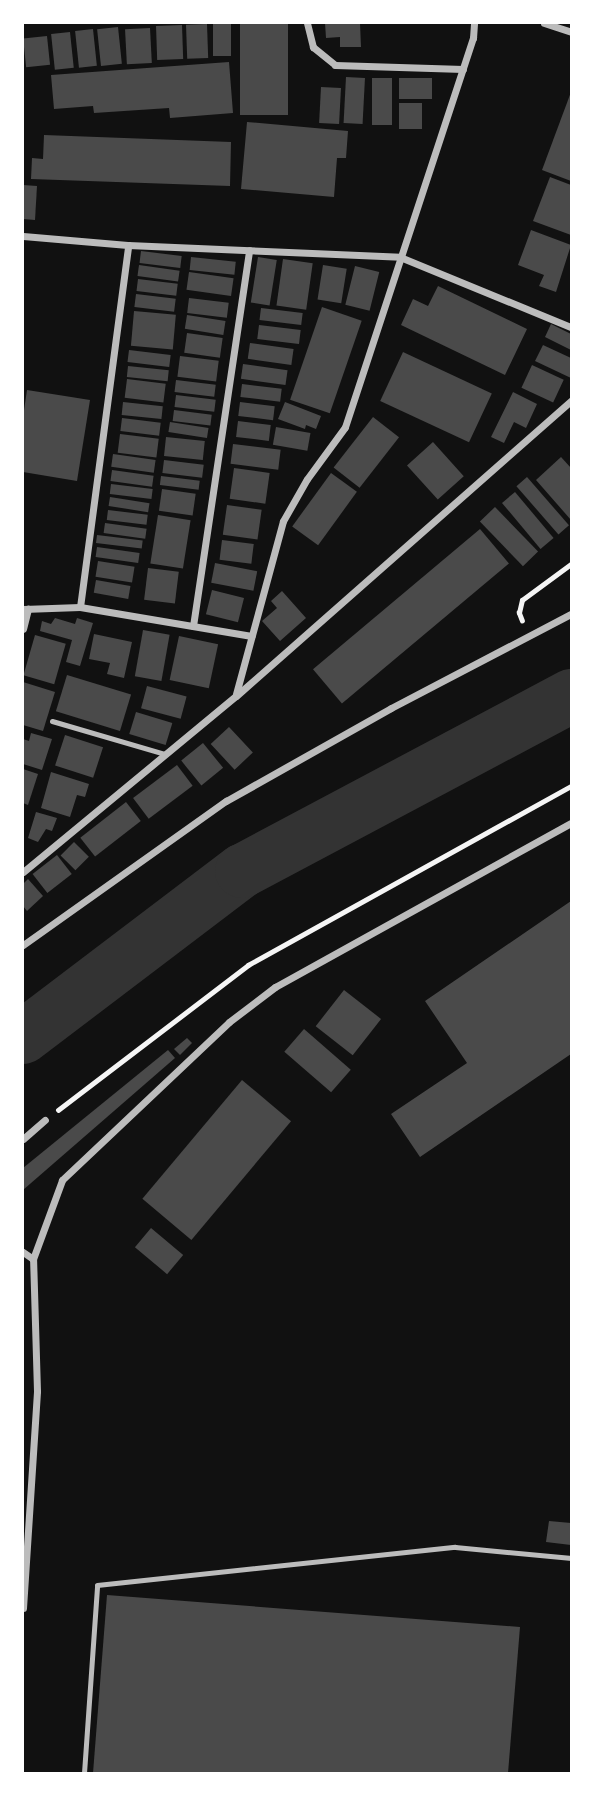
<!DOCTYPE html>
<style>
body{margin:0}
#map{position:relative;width:594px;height:1796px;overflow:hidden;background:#111;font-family:Overpass,sans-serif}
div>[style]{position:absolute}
.river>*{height:54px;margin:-27px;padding:0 27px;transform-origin:27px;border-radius:27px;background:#333}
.building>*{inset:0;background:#4a4a4a;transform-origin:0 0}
.path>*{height:4.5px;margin:-2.25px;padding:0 2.25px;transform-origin:2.25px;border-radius:2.25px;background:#f5f5f5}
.service>*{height:5px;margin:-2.5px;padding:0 2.5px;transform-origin:2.5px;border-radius:2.5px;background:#bcbcbc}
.minor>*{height:7px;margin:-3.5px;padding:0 3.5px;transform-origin:3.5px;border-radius:3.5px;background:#bcbcbc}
span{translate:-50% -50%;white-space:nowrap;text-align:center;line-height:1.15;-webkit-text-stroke:6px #fff;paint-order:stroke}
.frame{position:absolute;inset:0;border:24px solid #fff;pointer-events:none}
</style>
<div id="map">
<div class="river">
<div style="left:23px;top:1037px;width:275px;rotate:-37.2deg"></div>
<div style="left:242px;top:871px;width:373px;rotate:-28deg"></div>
</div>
<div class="building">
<div style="left:213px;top:23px;width:18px;height:33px"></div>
<div style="left:240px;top:23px;width:48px;height:92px"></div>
<div style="clip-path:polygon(325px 23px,360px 23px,361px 47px,340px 47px,340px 37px,326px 38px)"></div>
<div style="left:207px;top:24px;width:34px;height:21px;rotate:88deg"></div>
<div style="left:182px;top:25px;width:34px;height:26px;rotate:88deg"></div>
<div style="left:118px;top:27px;width:37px;height:21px;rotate:84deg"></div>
<div style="left:150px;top:28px;width:35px;height:25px;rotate:87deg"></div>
<div style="left:93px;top:29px;width:37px;height:18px;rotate:84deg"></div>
<div style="left:70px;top:32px;width:36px;height:19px;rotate:84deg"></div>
<div style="left:47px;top:36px;width:29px;height:24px;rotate:84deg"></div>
<div style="clip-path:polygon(229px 62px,233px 113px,170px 118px,169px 108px,94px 113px,93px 106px,54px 109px,51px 75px)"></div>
<div style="left:346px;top:77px;width:19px;height:46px;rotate:3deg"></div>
<div style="left:372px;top:78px;width:20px;height:47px"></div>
<div style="left:399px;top:78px;width:33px;height:21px"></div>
<div style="left:321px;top:87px;width:20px;height:36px;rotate:3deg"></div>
<div style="clip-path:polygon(571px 92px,571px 181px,542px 170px)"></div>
<div style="left:399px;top:103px;width:23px;height:26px"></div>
<div style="clip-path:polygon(247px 122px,348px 131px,346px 158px,337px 158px,334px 197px,241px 189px)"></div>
<div style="clip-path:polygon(44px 135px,231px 142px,230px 186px,31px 179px,32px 158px,43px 159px)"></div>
<div style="clip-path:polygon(550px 177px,571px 185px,571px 235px,533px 221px)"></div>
<div style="clip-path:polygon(23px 185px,37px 186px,35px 220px,23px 219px)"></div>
<div style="clip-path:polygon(531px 230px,571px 245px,556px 292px,539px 286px,544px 275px,518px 265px)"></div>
<div style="left:141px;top:251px;width:41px;height:12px;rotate:7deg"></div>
<div style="left:191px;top:257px;width:45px;height:13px;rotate:6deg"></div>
<div style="left:258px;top:257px;width:19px;height:46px;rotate:9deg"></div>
<div style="left:283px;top:259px;width:30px;height:47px;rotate:8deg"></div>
<div style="left:139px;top:265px;width:41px;height:11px;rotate:8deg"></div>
<div style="left:323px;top:265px;width:24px;height:35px;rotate:9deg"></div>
<div style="left:355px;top:266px;width:25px;height:40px;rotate:14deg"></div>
<div style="left:189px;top:272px;width:45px;height:18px;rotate:8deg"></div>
<div style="left:138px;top:279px;width:40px;height:12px;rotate:7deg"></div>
<div style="clip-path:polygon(438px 286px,527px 329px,505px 375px,401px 325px,413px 299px,428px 306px)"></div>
<div style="left:136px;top:294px;width:40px;height:13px;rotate:7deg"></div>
<div style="left:189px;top:298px;width:40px;height:15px;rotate:7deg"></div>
<div style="left:322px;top:307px;width:42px;height:98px;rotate:19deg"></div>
<div style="left:261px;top:308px;width:42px;height:12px;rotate:7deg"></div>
<div style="left:134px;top:311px;width:42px;height:35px;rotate:5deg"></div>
<div style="left:187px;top:315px;width:39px;height:14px;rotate:9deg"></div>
<div style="clip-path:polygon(551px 324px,571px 334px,571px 350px,545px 337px)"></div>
<div style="left:259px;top:325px;width:42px;height:14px;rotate:7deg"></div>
<div style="left:187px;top:333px;width:36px;height:20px;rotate:8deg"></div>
<div style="left:250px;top:343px;width:44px;height:16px;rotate:8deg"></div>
<div style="clip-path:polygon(543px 345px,571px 358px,571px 378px,535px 361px)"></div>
<div style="left:129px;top:350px;width:42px;height:12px;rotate:7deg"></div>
<div style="left:403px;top:352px;width:98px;height:54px;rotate:25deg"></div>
<div style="left:180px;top:356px;width:39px;height:21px;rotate:7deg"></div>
<div style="left:243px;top:364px;width:45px;height:15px;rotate:8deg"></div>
<div style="left:532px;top:365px;width:35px;height:25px;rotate:25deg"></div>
<div style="left:128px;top:366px;width:41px;height:11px;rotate:6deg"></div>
<div style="left:127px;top:379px;width:39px;height:19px;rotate:7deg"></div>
<div style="left:176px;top:380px;width:40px;height:12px;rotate:7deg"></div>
<div style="left:242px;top:384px;width:40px;height:13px;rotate:7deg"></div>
<div style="clip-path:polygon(27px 390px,90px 400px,77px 481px,23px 472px,23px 417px)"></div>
<div style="clip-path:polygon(513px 392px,537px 404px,526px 428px,514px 422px,504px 443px,491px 437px)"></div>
<div style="left:176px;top:395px;width:40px;height:12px;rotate:7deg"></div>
<div style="left:123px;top:402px;width:40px;height:13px;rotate:6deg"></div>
<div style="left:240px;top:402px;width:35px;height:14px;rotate:7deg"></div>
<div style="clip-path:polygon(285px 402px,321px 416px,316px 429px,306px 425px,305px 429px,278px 419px)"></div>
<div style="left:174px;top:410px;width:38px;height:11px;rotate:7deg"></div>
<div style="left:373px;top:417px;width:33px;height:64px;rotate:38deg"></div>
<div style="left:122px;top:418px;width:39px;height:13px;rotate:7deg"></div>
<div style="left:238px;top:421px;width:33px;height:16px;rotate:7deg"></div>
<div style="left:170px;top:422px;width:39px;height:10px;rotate:9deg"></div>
<div style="left:276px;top:427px;width:35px;height:18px;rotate:10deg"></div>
<div style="left:120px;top:434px;width:39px;height:19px;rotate:7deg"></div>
<div style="left:166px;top:437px;width:39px;height:19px;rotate:6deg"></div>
<div style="left:433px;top:442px;width:46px;height:35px;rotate:48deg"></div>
<div style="left:233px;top:444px;width:48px;height:20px;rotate:7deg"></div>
<div style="left:113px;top:454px;width:43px;height:13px;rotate:8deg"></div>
<div style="clip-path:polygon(561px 457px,571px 468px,571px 520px,536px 480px)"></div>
<div style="left:164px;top:460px;width:40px;height:13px;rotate:7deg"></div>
<div style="left:234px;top:468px;width:36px;height:31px;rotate:8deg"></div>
<div style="left:112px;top:470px;width:42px;height:11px;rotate:8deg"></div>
<div style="left:331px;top:473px;width:32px;height:66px;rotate:36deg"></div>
<div style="left:161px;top:476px;width:39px;height:9px;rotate:7deg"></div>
<div style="left:527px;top:477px;width:64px;height:14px;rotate:49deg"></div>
<div style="left:111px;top:484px;width:42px;height:10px;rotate:7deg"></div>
<div style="left:162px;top:489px;width:34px;height:22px;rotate:8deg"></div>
<div style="left:515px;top:492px;width:60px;height:17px;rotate:50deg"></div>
<div style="left:110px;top:497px;width:40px;height:9px;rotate:9deg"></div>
<div style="left:227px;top:505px;width:35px;height:30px;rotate:8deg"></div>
<div style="left:495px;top:507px;width:62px;height:21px;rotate:46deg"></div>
<div style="left:108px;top:510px;width:40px;height:10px;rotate:7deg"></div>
<div style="left:158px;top:515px;width:33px;height:49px;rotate:9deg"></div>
<div style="left:105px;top:523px;width:42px;height:10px;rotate:8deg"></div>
<div style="left:480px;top:529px;width:45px;height:218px;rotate:50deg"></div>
<div style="left:97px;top:535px;width:46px;height:8px;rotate:7deg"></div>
<div style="left:222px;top:540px;width:32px;height:20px;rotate:7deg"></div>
<div style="left:97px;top:547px;width:43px;height:10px;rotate:8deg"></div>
<div style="left:98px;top:561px;width:37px;height:16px;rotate:9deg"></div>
<div style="left:215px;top:563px;width:43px;height:20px;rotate:11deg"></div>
<div style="left:148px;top:568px;width:31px;height:32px;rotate:7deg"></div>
<div style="left:96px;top:580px;width:35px;height:13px;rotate:10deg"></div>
<div style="left:212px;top:590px;width:33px;height:25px;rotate:14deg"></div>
<div style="clip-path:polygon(282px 591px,306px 618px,280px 641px,262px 621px,277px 608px,271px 601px)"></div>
<div style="clip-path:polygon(55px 618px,75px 624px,77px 618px,93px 623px,80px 666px,66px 662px,72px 640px,40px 631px,42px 621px,51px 624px)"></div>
<div style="left:143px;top:630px;width:27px;height:47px;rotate:10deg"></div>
<div style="clip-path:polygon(94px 634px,132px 642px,124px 678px,107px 674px,110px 663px,89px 659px)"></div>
<div style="left:35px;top:635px;width:32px;height:42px;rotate:16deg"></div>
<div style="left:179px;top:636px;width:40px;height:45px;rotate:12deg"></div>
<div style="left:67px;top:675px;width:67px;height:38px;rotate:17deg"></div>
<div style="clip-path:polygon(23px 682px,55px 692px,43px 731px,23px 725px)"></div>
<div style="left:147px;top:686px;width:41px;height:23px;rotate:15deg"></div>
<div style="left:136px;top:712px;width:38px;height:23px;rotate:17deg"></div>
<div style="left:229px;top:727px;width:35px;height:25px;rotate:47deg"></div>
<div style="clip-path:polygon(31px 733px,52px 739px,42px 770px,23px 764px,23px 739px,29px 741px)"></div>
<div style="left:65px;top:735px;width:40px;height:32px;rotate:18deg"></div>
<div style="left:203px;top:743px;width:32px;height:28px;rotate:51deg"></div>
<div style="left:177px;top:765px;width:26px;height:55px;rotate:53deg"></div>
<div style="clip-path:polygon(23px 769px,38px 774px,28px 805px,23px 803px)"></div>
<div style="clip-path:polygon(51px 772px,89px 784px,85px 797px,77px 795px,70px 817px,41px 808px)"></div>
<div style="left:126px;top:802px;width:24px;height:58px;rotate:52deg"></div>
<div style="clip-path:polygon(36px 812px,57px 818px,52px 831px,46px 829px,38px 842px,28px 838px)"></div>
<div style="left:74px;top:842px;width:21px;height:19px;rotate:45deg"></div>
<div style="left:57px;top:855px;width:24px;height:31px;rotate:52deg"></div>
<div style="clip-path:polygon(28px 879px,43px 896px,27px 911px,23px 906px,23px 884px)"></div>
<div style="clip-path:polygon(571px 901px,571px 1054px,420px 1157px,391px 1114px,467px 1063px,425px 1001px)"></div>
<div style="left:344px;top:990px;width:47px;height:46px;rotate:38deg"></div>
<div style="left:304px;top:1029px;width:62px;height:30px;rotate:41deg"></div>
<div style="clip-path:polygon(187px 1038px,192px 1043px,180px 1055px,174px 1049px)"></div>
<div style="clip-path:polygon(168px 1050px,175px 1058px,23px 1190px,23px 1168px)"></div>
<div style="left:242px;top:1080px;width:64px;height:155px;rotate:40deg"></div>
<div style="left:151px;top:1228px;width:42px;height:25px;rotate:40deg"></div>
<div style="clip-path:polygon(549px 1521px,571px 1523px,571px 1545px,546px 1542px)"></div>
<div style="clip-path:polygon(107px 1595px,520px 1627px,508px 1773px,93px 1773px)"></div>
</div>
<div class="path">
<div style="left:522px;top:621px;width:9px;rotate:-111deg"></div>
<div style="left:519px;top:613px;width:13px;rotate:-77deg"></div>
<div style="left:522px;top:600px;width:61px;rotate:-36.3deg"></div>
<div style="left:58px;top:1110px;width:239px;rotate:-37.3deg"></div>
<div style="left:248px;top:965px;width:369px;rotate:-29deg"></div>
</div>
<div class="service">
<div style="left:52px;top:721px;width:118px;rotate:16.3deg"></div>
<div style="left:84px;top:1773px;width:188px;rotate:-86deg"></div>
<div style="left:97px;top:1585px;width:360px;rotate:-6.1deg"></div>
<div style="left:455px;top:1547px;width:117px;rotate:5.4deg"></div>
</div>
<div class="minor">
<div style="left:307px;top:23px;width:25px;rotate:76deg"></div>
<div style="left:313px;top:47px;width:28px;rotate:39deg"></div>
<div style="left:335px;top:65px;width:128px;rotate:1.8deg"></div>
<div style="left:544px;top:23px;width:28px;rotate:18deg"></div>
<div style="left:23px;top:236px;width:105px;rotate:4.9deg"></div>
<div style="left:128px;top:245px;width:272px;rotate:2.5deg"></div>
<div style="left:400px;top:257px;width:185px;rotate:22.3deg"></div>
<div style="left:80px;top:607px;width:365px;rotate:-82.4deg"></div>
<div style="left:23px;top:609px;width:57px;rotate:-2deg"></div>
<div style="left:80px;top:607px;width:174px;rotate:9.6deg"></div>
<div style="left:193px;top:626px;width:380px;rotate:-81.5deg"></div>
<div style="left:23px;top:629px;width:21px;rotate:-76deg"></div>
<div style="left:236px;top:694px;width:179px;rotate:-74.8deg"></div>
<div style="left:283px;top:521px;width:48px;rotate:-60.3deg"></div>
<div style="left:307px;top:479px;width:64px;rotate:-53.8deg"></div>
<div style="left:345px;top:427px;width:410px;rotate:-71.8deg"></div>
<div style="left:473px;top:38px;width:15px;rotate:-86deg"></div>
<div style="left:23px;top:872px;width:276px;rotate:-39.6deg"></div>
<div style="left:236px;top:696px;width:446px;rotate:-41.4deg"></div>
<div style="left:23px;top:945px;width:249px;rotate:-35.4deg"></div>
<div style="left:226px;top:801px;width:189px;rotate:-29.4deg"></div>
<div style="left:391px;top:708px;width:203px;rotate:-27.6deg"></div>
<div style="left:23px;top:1139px;width:29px;rotate:-41deg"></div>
<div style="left:23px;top:1252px;width:12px;rotate:35deg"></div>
<div style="left:23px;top:1608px;width:217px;rotate:-86.3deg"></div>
<div style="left:37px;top:1391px;width:132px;rotate:-91.7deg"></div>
<div style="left:33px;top:1259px;width:84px;rotate:-69.8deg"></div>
<div style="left:62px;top:1180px;width:230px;rotate:-43.4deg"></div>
<div style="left:229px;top:1022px;width:58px;rotate:-37.3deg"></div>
<div style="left:275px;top:987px;width:338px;rotate:-29deg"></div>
</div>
<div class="frame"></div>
</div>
